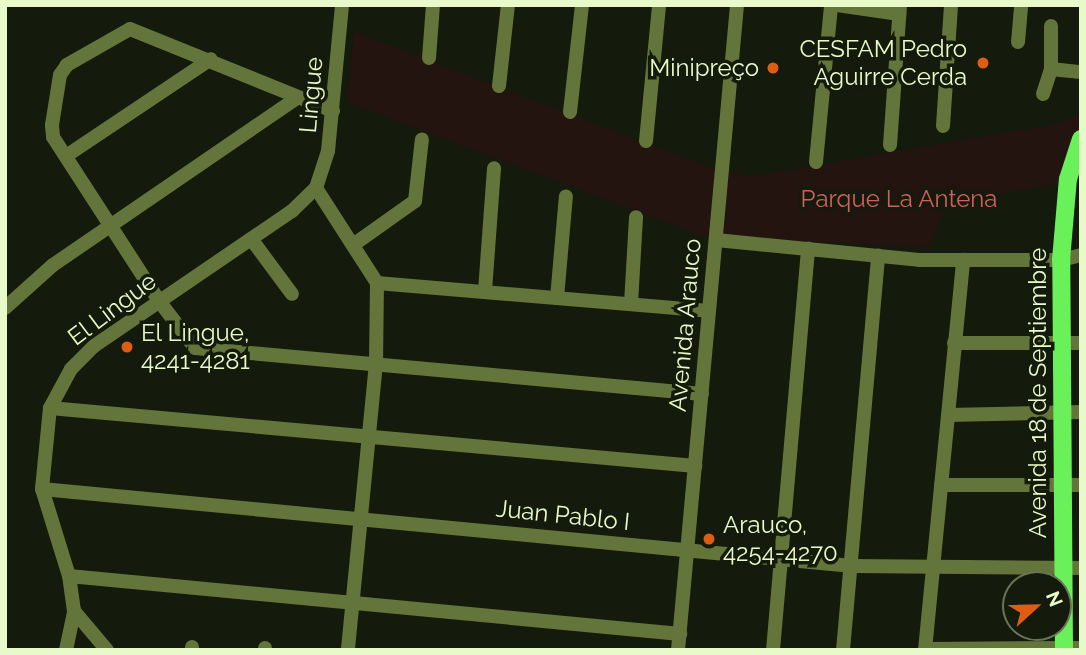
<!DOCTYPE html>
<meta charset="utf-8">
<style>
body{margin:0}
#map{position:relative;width:1086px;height:655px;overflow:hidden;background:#141a0c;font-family:Raleway,sans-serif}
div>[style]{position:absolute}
.green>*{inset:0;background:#231410}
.minor>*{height:14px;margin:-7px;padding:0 7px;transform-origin:7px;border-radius:7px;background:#63753b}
.major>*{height:18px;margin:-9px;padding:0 9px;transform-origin:9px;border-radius:9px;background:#6af15a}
.dots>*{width:19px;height:19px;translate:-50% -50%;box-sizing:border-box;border:4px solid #141a0c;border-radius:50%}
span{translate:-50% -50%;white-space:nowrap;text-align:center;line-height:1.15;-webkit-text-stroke:7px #141a0c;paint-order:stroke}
.poi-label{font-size:24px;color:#e8fac9}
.right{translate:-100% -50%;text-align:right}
.left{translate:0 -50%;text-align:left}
.street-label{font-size:24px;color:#e8fac9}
.park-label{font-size:24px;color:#d25f5d}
.frame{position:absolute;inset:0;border:7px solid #e8fac9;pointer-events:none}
.north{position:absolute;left:1002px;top:571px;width:70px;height:70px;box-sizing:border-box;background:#141a0c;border:2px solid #697458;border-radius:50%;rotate:68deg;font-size:19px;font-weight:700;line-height:28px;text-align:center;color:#e8fac9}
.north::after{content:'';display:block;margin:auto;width:24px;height:32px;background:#dc5d13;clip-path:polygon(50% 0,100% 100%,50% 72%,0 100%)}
</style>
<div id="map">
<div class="green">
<div style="clip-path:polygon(354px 32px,706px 166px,749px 177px,1062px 123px,1081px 112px,1081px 180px,947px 203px,929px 247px,706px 237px,347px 102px)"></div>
</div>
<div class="minor">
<div style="left:837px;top:5px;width:63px;rotate:8.3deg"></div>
<div style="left:1051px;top:26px;width:43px;rotate:90deg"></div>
<div style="left:1051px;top:69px;width:30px;rotate:6deg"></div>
<div style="left:1018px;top:42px;width:37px;rotate:-85deg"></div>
<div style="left:429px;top:58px;width:53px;rotate:-85.7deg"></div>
<div style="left:499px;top:86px;width:81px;rotate:-83.7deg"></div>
<div style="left:1043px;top:94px;width:26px;rotate:-72deg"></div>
<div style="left:333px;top:111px;width:219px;rotate:-158deg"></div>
<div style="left:130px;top:29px;width:73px;rotate:150.3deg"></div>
<div style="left:67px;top:65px;width:12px;rotate:125deg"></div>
<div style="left:60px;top:75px;width:51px;rotate:99.1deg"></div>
<div style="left:52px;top:125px;width:12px;rotate:85deg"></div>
<div style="left:53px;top:137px;width:195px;rotate:57.1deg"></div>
<div style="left:159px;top:301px;width:59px;rotate:52.5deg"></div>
<div style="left:195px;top:348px;width:509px;rotate:5.18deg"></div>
<div style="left:570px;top:112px;width:108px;rotate:-83.6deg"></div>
<div style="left:943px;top:126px;width:121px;rotate:-86.2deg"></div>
<div style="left:646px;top:141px;width:137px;rotate:-84.5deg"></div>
<div style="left:890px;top:145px;width:140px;rotate:-85.9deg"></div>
<div style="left:66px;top:156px;width:174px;rotate:-33.8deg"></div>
<div style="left:816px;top:162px;width:158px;rotate:-84.5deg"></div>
<div style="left:316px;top:188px;width:113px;rotate:57.3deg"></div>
<div style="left:377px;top:283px;width:80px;rotate:90.7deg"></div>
<div style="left:376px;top:363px;width:288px;rotate:95.6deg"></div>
<div style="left:252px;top:240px;width:67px;rotate:53.5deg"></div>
<div style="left:716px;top:240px;width:204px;rotate:5.6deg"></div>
<div style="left:919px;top:260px;width:142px"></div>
<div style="left:1061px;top:260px;width:21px;rotate:-14deg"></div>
<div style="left:353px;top:245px;width:76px;rotate:-35.4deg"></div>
<div style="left:415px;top:201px;width:62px;rotate:-83.6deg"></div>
<div style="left:377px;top:283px;width:333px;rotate:4.8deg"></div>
<div style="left:485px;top:291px;width:123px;rotate:-85.8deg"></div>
<div style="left:557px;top:298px;width:102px;rotate:-85deg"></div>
<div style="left:631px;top:304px;width:87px;rotate:-86.7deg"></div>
<div style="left:5px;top:308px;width:64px;rotate:-41.9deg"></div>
<div style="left:53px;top:265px;width:296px;rotate:-34.4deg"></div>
<div style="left:954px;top:343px;width:127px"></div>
<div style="left:50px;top:408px;width:648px;rotate:5.14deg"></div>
<div style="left:948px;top:415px;width:133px;rotate:-1.3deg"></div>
<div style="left:941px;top:485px;width:140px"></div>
<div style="left:42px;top:489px;width:814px;rotate:5.43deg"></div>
<div style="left:852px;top:566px;width:229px;rotate:0.5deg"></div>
<div style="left:69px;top:576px;width:614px;rotate:5.42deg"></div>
<div style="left:74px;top:611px;width:51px;rotate:49.8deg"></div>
<div style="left:925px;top:649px;width:156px;rotate:-0.4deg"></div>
<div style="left:66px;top:650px;width:40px;rotate:-78deg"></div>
<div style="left:74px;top:611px;width:35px;rotate:-98deg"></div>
<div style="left:69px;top:576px;width:91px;rotate:-107.2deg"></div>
<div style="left:42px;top:489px;width:81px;rotate:-84.4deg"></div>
<div style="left:50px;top:408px;width:44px;rotate:-61.7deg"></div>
<div style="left:71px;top:369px;width:33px;rotate:-45deg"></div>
<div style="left:94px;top:346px;width:240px;rotate:-34.3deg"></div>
<div style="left:292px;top:211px;width:33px;rotate:-44deg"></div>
<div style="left:316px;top:188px;width:39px;rotate:-72deg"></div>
<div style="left:328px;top:151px;width:147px;rotate:-84.5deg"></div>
<div style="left:192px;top:650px;width:3px;rotate:-90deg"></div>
<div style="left:265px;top:650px;width:2px;rotate:-90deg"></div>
<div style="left:678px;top:650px;width:648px;rotate:-84.77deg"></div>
<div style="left:773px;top:650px;width:403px;rotate:-85deg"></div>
<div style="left:843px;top:650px;width:396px;rotate:-84.9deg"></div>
<div style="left:925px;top:650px;width:392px;rotate:-84.4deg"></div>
</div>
<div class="major">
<div style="left:1064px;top:650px;width:390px;rotate:-90.4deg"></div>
<div style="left:1061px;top:260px;width:81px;rotate:-85.1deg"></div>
<div style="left:1068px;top:179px;width:42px;rotate:-72deg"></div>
</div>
<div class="dots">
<div style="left:983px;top:63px;background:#dc5d13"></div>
<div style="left:773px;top:68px;background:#dc5d13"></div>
<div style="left:127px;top:347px;background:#dc5d13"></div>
<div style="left:709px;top:539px;background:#dc5d13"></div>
</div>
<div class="poi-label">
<span class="right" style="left:967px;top:63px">CESFAM Pedro<br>Aguirre Cerda</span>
<span class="right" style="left:759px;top:68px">Minipreço</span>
<span class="left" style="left:141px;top:347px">El Lingue,<br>4241-4281</span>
<span class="left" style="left:723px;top:539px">Arauco,<br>4254-4270</span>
</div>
<div class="street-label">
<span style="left:311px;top:95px;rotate:-85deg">Lingue</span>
<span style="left:112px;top:309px;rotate:-37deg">El Lingue</span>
<span style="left:685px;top:325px;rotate:-85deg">Avenida Arauco</span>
<span style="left:1038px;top:393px;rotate:-90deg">Avenida 18 de Septiembre</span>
<span style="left:563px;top:515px;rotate:6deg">Juan Pablo I</span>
</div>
<div class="park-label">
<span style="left:899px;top:199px">Parque La Antena</span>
</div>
<div class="frame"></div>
<div class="north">N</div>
</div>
